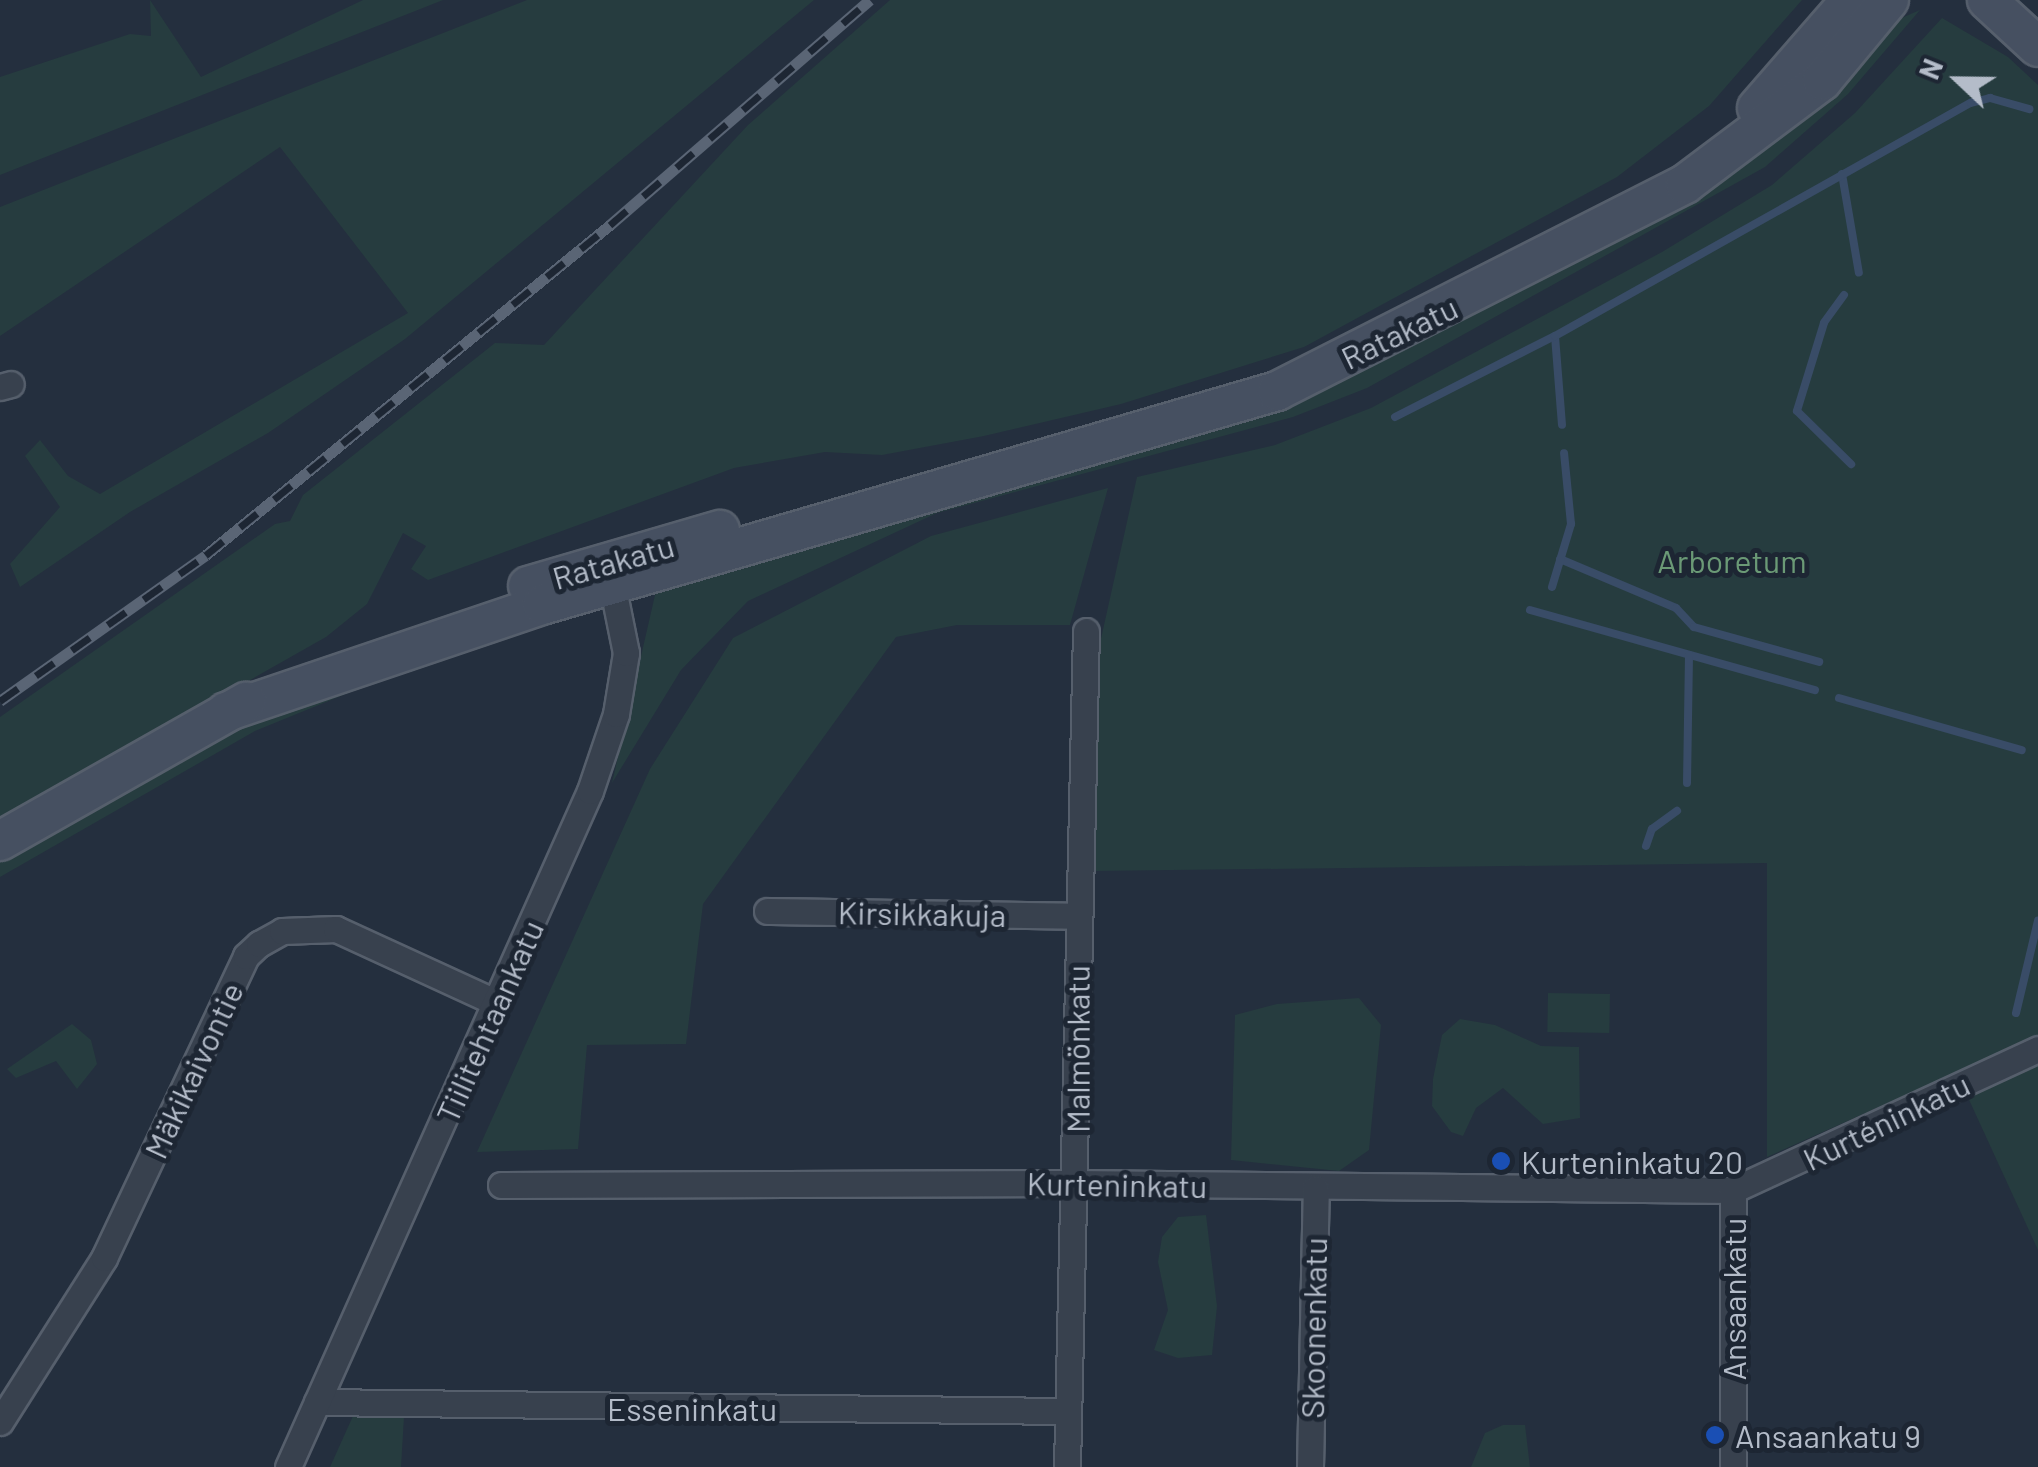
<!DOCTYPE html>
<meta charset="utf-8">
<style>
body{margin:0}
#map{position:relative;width:2038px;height:1467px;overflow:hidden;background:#242f3e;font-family:Barlow,sans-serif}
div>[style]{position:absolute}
.green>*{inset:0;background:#263c3f;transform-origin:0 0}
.stream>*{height:8px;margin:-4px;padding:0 4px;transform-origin:4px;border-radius:4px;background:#394c67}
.roads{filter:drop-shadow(2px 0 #565f6c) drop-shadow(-2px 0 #565f6c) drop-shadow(0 2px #565f6c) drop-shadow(0 -2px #565f6c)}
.street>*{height:25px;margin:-12.5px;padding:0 12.5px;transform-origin:12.5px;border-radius:12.5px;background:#38414e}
.secondary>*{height:38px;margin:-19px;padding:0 19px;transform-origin:19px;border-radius:19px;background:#465061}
.rail>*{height:11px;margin-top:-5.5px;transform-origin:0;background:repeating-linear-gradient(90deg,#1d2633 0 22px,#5a6575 0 44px);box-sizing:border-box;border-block:2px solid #5a6575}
.dots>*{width:28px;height:28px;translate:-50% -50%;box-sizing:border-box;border:5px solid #1d2633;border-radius:50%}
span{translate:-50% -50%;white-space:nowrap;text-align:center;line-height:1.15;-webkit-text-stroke:10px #1d2633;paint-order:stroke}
.street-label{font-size:32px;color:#b4bcc9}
.park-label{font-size:32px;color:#6b9a76}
.poi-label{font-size:32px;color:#b4bcc9}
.left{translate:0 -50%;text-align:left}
.north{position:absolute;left:1908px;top:30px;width:100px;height:100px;-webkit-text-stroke:8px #1d2633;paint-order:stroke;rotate:292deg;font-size:28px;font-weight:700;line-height:40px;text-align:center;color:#b4bcc9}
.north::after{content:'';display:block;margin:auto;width:35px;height:45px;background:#b4bcc9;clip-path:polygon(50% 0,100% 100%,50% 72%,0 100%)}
</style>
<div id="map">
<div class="green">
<div style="clip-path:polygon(150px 0,201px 77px,363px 0,443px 0,0 175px,0 77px,130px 34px,151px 36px)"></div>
<div style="clip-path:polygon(527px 0,814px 0,405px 339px,268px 433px,130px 512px,20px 587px,10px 564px,60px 507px,25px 456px,40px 440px,68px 476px,100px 494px,408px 313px,280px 147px,0 336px,0 207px)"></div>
<div style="clip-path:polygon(890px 0,1802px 0,1709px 106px,1617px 177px,1304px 347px,1121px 404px,984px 436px,882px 455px,825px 452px,734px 468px,428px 580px,411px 569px,426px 546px,403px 533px,367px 604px,326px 637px,0 822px,0 717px,275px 524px,290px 521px,303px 495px,495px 343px,544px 345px,748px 125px)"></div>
<div style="clip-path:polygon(1920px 10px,1848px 94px,1765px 167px,1367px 388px,1293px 417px,937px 513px,748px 601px,681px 670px,612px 783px,655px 595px,665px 585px,1305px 396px,1572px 262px,1890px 23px)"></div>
<div style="clip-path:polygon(1942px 18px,2008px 57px,2038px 85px,2038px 1036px,1767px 1157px,1767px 863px,1091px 871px,1098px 652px,1137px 477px,1275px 445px,1371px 408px,1662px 252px,1772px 185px,1855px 113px)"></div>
<div style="clip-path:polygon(1108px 488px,1070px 625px,957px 625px,896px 637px,703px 904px,686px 1044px,587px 1045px,578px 1149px,477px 1152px,650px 769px,733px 638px,931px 536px)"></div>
<div style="clip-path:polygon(424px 662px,255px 731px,0 877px,0 861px,241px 722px)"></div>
<div style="left:1548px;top:993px;width:62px;height:39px;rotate:1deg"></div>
<div style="clip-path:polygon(1359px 998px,1381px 1025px,1369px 1150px,1339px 1171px,1231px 1160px,1235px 1015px,1277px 1004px)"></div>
<div style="clip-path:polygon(1460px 1019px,1495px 1025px,1541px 1046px,1579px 1047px,1580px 1118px,1543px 1124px,1503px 1088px,1476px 1108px,1463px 1136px,1451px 1132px,1432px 1106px,1433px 1079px,1442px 1035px)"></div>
<div style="clip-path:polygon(72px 1024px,91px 1040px,97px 1064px,77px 1089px,56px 1061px,16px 1078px,7px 1069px)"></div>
<div style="clip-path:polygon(2038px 1060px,2038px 1250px,1965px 1091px)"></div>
<div style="clip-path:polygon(1206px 1215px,1217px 1306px,1212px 1355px,1178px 1358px,1154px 1350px,1168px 1310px,1158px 1262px,1162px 1237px,1178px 1217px)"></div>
<div style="clip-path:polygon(353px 1416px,404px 1417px,401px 1467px,330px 1467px)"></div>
<div style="clip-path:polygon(1503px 1425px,1525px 1425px,1530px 1467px,1471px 1467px,1485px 1433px)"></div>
</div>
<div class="stream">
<div style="left:1842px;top:174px;width:100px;rotate:80.3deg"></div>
<div style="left:1844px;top:295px;width:34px;rotate:126deg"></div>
<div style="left:1824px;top:323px;width:92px;rotate:107.1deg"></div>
<div style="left:1797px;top:411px;width:76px;rotate:44.5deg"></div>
<div style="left:1555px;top:336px;width:89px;rotate:85.5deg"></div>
<div style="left:1395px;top:417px;width:179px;rotate:-26.9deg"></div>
<div style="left:1555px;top:336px;width:477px;rotate:-29.3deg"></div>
<div style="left:1971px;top:103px;width:20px;rotate:-15deg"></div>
<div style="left:1990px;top:98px;width:41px;rotate:15.8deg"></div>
<div style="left:1560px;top:559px;width:126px;rotate:22.9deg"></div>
<div style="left:1676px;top:608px;width:26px;rotate:47deg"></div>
<div style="left:1694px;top:627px;width:130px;rotate:15.6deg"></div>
<div style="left:1552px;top:587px;width:66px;rotate:-73.2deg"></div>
<div style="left:1571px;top:524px;width:71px;rotate:-95.6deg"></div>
<div style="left:1530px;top:610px;width:296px;rotate:15.7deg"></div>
<div style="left:1839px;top:698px;width:190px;rotate:15.9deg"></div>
<div style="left:1687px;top:783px;width:128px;rotate:-89.1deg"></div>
<div style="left:1646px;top:846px;width:18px;rotate:-71deg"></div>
<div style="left:1652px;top:829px;width:31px;rotate:-36deg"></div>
<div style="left:2016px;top:1013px;width:95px;rotate:-76.6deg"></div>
</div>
<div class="roads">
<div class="street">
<div style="left:0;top:387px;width:11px;rotate:-15deg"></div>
<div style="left:767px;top:911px;width:311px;rotate:0.9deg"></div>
<div style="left:501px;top:1185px;width:569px;rotate:-0.2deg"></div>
<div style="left:1070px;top:1183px;width:663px;rotate:0.6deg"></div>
<div style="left:1733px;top:1190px;width:336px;rotate:-24.8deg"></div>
<div style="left:317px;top:1402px;width:751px;rotate:0.69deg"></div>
<div style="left:0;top:1422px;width:194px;rotate:-57.6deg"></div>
<div style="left:104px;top:1258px;width:334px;rotate:-64.8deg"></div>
<div style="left:246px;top:956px;width:18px;rotate:-43deg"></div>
<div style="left:259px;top:944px;width:26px;rotate:-29deg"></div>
<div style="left:282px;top:931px;width:54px;rotate:-2.1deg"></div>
<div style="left:336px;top:929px;width:177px;rotate:24.7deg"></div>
<div style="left:288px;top:1467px;width:740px;rotate:-65.93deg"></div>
<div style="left:590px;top:791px;width:81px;rotate:-71.3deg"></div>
<div style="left:616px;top:714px;width:62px;rotate:-80.7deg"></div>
<div style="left:626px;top:653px;width:81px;rotate:-101.4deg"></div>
<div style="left:1067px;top:1467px;width:836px;rotate:-88.7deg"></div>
<div style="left:1310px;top:1467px;width:279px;rotate:-88.8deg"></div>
<div style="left:1733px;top:1467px;width:277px;rotate:-90deg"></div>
</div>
<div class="secondary">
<div style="left:1987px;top:0;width:69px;rotate:42.7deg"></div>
<div style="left:1757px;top:108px;width:143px;rotate:-49deg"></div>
<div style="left:528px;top:586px;width:200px;rotate:-16.3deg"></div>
<div style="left:226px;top:712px;width:334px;rotate:-18.7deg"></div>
<div style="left:542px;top:605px;width:766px;rotate:-16.23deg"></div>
<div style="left:1277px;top:391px;width:458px;rotate:-26.9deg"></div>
<div style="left:1685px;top:184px;width:171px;rotate:-36.9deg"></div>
<div style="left:1822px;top:81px;width:105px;rotate:-50.4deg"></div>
<div style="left:0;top:841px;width:283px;rotate:-29.5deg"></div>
</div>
</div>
<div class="rail">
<div style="left:0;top:701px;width:252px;rotate:-35.3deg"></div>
<div style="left:206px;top:555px;width:522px;rotate:-39.24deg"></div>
<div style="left:610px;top:225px;width:344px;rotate:-40.9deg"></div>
</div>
<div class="dots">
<div style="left:1501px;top:1161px;background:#1a4fb4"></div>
<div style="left:1715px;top:1435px;background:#1a4fb4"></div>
</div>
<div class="street-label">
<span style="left:1399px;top:332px;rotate:-26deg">Ratakatu</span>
<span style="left:613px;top:561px;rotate:-16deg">Ratakatu</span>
<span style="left:922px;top:913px;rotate:1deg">Kirsikkakuja</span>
<span style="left:489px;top:1021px;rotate:-66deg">Tiilitehtaankatu</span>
<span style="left:1077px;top:1049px;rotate:-90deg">Malmönkatu</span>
<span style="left:193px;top:1070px;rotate:-65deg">Mäkikaivontie</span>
<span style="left:1886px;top:1121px;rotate:-26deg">Kurténinkatu</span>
<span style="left:1117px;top:1184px;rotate:1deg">Kurteninkatu</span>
<span style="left:1733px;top:1299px;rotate:-90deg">Ansaankatu</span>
<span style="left:1313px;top:1328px;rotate:-89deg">Skoonenkatu</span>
<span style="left:692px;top:1408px">Esseninkatu</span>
</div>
<div class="park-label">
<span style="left:1732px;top:560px">Arboretum</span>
</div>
<div class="poi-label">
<span class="left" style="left:1521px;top:1161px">Kurteninkatu 20</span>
<span class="left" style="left:1735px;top:1435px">Ansaankatu 9</span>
</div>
<div class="north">N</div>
</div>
